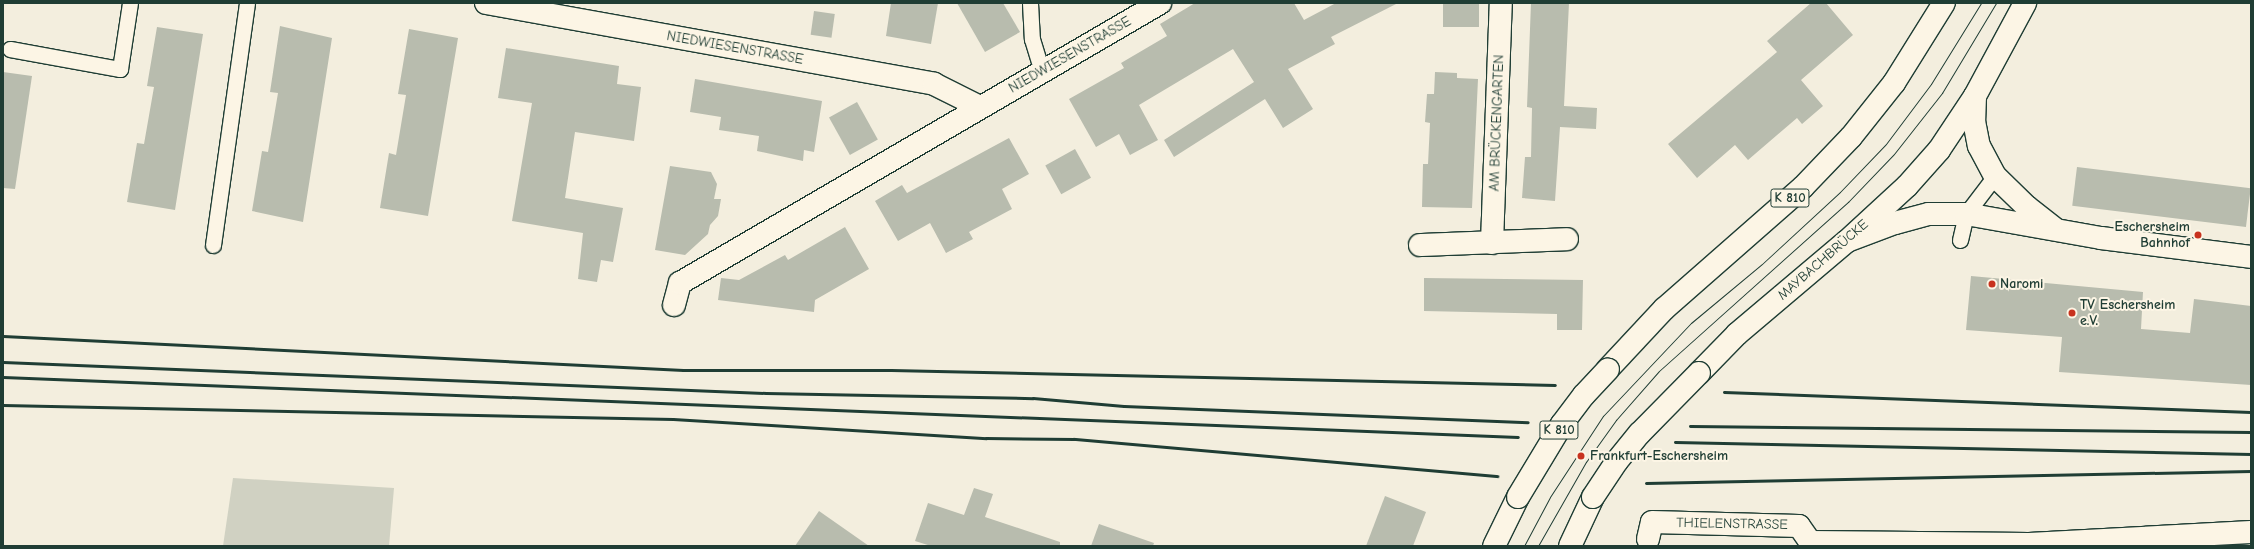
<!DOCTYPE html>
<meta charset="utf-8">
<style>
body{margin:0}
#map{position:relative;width:2254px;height:549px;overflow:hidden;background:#f3eede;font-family:"Comic Neue",sans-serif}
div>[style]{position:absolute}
.green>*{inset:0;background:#d0d1c2}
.building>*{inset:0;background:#b8bcae;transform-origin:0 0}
.roads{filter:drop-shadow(1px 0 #1f3d34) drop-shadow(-1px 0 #1f3d34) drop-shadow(0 1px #1f3d34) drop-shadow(0 -1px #1f3d34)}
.service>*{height:15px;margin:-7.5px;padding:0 7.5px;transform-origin:7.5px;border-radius:7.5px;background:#fcf5e5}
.minor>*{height:22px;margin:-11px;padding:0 11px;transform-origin:11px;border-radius:11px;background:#fcf5e5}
.tertiary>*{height:22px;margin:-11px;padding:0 11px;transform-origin:11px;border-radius:11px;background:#fcf5e5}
.primary>*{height:22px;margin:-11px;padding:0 11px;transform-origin:11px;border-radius:11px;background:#fcf5e5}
.tram>*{height:1px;margin:-0.5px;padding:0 0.5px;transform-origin:0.5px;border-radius:0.5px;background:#1f3d34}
.rail>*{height:3px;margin:-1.5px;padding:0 1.5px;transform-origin:1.5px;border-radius:1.5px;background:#1f3d34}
.bridges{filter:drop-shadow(1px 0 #1f3d34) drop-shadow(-1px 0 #1f3d34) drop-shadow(0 1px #1f3d34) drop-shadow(0 -1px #1f3d34)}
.primary-bridge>*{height:22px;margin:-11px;padding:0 11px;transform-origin:11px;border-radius:11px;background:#fcf5e5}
.dots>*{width:11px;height:11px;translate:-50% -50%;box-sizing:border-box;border:2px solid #fcf5e5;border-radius:50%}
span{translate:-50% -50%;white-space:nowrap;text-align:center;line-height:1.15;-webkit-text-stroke:4px #fcf5e5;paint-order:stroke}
.shield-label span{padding:1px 3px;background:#fcf5e5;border:1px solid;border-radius:3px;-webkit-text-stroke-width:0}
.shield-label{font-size:13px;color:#1f3d34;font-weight:700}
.street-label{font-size:14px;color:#1f3d34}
.poi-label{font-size:14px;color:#1f3d34;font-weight:700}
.right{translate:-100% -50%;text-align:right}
.left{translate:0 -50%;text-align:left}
.frame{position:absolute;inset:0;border:4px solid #1f3d34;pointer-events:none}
</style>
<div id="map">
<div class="green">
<div style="clip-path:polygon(233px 478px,394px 488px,389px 546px,223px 546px)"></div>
</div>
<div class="building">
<div style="clip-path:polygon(891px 3px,938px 3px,931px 44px,886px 36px)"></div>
<div style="clip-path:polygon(957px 3px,1003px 3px,1020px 32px,985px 52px)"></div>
<div style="clip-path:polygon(1195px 3px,1294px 3px,1304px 20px,1336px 3px,1398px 3px,1331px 37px,1335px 44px,1288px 69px,1313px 109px,1283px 128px,1265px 99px,1174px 157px,1164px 140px,1254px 82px,1233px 49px,1139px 105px,1158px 140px,1130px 155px,1119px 134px,1096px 147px,1069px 99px,1124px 68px,1121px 63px,1167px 36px,1160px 24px)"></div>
<div style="left:1443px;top:3px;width:36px;height:24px"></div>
<div style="clip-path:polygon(1531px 3px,1569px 3px,1564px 106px,1597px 108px,1596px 129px,1560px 127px,1555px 201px,1522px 198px,1525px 157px,1531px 157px,1532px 108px,1527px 107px)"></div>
<div style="clip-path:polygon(1811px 3px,1826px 3px,1853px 35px,1801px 80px,1823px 106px,1802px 124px,1797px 118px,1748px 160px,1735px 145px,1697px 178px,1668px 144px,1777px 52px,1767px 41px)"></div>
<div style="left:814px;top:11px;width:21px;height:24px;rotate:8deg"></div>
<div style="clip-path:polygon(280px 26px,332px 38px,303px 222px,252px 211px,262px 151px,268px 152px,278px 93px,270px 92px)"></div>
<div style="clip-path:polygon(157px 27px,203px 34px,175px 210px,127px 202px,137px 143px,144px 144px,154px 87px,147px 86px)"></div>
<div style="clip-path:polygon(409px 29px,458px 38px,428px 216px,380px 208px,389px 153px,396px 155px,406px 95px,398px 94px)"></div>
<div style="clip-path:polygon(506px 48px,619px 66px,617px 84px,641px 87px,634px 141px,575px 132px,565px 198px,623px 208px,613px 262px,601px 260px,597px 282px,578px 279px,583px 233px,512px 221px,532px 103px,498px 98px)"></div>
<div style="clip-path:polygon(3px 72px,32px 76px,15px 189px,3px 188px)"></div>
<div style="clip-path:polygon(1435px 72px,1457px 73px,1457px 78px,1478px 79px,1472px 208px,1422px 207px,1423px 164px,1428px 164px,1430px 123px,1425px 122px,1427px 94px,1434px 94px)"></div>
<div style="clip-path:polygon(695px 79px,822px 101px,814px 152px,804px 150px,803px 161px,757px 151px,759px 136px,719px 130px,721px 117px,690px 112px)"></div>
<div style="left:857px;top:102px;width:43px;height:32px;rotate:61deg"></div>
<div style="clip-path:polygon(1009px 138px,1029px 174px,1002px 189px,1012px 209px,969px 232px,973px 239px,946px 253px,930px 223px,898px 241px,875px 201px,902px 185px,907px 193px)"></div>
<div style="left:1075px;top:149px;width:33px;height:34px;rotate:61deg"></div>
<div style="clip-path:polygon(670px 166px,711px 172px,717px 184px,714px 199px,721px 199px,718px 216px,710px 225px,708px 234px,685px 255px,655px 250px)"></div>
<div style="left:2077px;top:167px;width:175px;height:39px;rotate:7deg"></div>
<div style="clip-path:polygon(845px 227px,869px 269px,815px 300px,814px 312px,718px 300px,721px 278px,739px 280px,785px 255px,788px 260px)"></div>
<div style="clip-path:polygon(1971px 276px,2143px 292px,2141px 329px,2190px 333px,2194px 299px,2251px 306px,2251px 385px,2059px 372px,2062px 337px,1966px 330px)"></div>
<div style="clip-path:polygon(1424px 278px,1583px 280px,1582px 330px,1557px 330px,1557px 314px,1424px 311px)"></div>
<div style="clip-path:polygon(974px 488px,993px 494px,985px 517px,1060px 542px,1060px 546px,931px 546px,915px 541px,928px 503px,964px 515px)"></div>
<div style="clip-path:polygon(1385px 496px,1426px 512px,1413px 546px,1366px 546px)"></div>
<div style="clip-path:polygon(819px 511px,869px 546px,795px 546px)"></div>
<div style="clip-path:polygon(1099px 524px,1154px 543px,1153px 546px,1091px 546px)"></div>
</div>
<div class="roads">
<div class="service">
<div style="left:1030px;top:3px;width:36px;rotate:87deg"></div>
<div style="left:1032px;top:39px;width:34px;rotate:73deg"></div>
<div style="left:10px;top:49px;width:112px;rotate:10.3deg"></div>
<div style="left:120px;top:69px;width:67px;rotate:-81.4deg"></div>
<div style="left:1960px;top:240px;width:27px;rotate:-77deg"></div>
<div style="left:1966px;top:214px;width:48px;rotate:-52.7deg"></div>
<div style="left:213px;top:245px;width:244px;rotate:-82deg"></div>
</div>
<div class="minor">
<div style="left:486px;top:3px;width:455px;rotate:10.2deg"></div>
<div style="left:934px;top:84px;width:51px;rotate:26.6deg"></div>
<div style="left:1492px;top:243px;width:240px;rotate:-87.9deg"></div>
<div style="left:1420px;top:245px;width:147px;rotate:-2.3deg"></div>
<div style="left:674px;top:305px;width:23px;rotate:-75deg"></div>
<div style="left:680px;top:283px;width:556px;rotate:-30.26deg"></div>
<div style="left:1648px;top:539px;width:17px;rotate:-77deg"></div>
<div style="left:1652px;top:522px;width:147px;rotate:1.6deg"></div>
<div style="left:1799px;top:526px;width:19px;rotate:55deg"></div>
<div style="left:1810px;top:542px;width:219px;rotate:0.5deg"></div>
<div style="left:2029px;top:544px;width:222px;rotate:-3.1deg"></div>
</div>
<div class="tertiary">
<div style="left:1975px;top:96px;width:25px;rotate:92deg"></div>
<div style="left:1974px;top:121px;width:25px;rotate:79deg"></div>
<div style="left:1979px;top:146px;width:34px;rotate:62deg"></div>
<div style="left:1995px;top:176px;width:45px;rotate:44.1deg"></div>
<div style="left:2027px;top:207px;width:34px;rotate:38deg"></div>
<div style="left:1847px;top:241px;width:51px;rotate:-20.6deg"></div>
<div style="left:1895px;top:223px;width:35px;rotate:-15deg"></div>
<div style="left:1929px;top:214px;width:37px"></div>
<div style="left:1966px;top:214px;width:137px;rotate:10.1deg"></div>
<div style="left:2101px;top:238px;width:151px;rotate:7.2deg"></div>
</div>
<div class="primary">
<div style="left:1608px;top:369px;width:82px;rotate:-47deg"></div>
<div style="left:1664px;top:309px;width:185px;rotate:-41.3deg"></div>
<div style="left:1803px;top:187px;width:69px;rotate:-46.2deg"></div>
<div style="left:1851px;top:137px;width:69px;rotate:-51.5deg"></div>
<div style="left:1894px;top:83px;width:94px;rotate:-58deg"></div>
<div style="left:1699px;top:373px;width:54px;rotate:-45.7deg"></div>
<div style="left:1737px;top:334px;width:143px;rotate:-40.2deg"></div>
<div style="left:1846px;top:242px;width:83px;rotate:-42.6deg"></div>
<div style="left:1907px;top:186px;width:48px;rotate:-48.4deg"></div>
<div style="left:1939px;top:150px;width:65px;rotate:-56.3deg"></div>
<div style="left:1975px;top:96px;width:106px;rotate:-61.7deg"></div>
<div style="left:1494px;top:546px;width:55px;rotate:-63.9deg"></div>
<div style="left:1570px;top:546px;width:54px;rotate:-64.9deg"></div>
</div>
</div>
<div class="tram">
<div style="left:1524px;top:546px;width:55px;rotate:-62deg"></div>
<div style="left:1550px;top:497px;width:97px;rotate:-56.8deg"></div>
<div style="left:1603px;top:416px;width:128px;rotate:-46.6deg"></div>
<div style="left:1691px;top:323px;width:92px;rotate:-39.7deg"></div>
<div style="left:1762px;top:264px;width:106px;rotate:-42.7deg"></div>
<div style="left:1840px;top:192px;width:66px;rotate:-46.2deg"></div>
<div style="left:1886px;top:144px;width:75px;rotate:-53.1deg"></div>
<div style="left:1931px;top:84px;width:95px;rotate:-58.3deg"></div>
<div style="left:1538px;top:546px;width:97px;rotate:-60.3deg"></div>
<div style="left:1586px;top:462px;width:52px;rotate:-54.5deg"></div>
<div style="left:1616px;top:420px;width:65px;rotate:-48.7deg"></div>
<div style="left:1659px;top:371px;width:254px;rotate:-41.8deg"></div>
<div style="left:1848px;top:202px;width:66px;rotate:-46.2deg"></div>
<div style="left:1894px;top:154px;width:78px;rotate:-51.8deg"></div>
<div style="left:1942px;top:93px;width:105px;rotate:-59deg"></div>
</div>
<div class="rail">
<div style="left:3px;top:336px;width:681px;rotate:2.86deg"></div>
<div style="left:683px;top:370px;width:208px"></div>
<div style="left:891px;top:370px;width:664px;rotate:1.29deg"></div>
<div style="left:3px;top:362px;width:764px;rotate:2.33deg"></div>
<div style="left:766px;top:393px;width:267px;rotate:1.1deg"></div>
<div style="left:1033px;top:398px;width:91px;rotate:5deg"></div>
<div style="left:1124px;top:406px;width:404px;rotate:2.3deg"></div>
<div style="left:3px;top:377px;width:1516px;rotate:2.27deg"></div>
<div style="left:1724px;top:392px;width:527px;rotate:2.17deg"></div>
<div style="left:3px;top:405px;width:670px;rotate:1.2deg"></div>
<div style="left:673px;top:419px;width:314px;rotate:3.5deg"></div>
<div style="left:986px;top:438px;width:88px;rotate:0.7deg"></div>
<div style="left:1074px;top:439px;width:425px;rotate:5deg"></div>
<div style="left:1690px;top:426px;width:561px;rotate:0.61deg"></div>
<div style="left:1675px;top:442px;width:576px;rotate:1.19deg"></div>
<div style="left:1646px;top:483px;width:605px;rotate:-1.14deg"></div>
</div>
<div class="bridges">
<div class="primary-bridge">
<div style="left:1518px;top:497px;width:85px;rotate:-58.9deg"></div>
<div style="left:1562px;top:424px;width:36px;rotate:-53deg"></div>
<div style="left:1584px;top:395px;width:35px;rotate:-47deg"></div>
<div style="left:1593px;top:497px;width:43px;rotate:-56.3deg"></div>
<div style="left:1617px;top:461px;width:36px;rotate:-51deg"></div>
<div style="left:1640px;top:433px;width:84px;rotate:-45.5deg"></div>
</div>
</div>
<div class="dots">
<div style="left:2198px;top:235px;background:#c8321e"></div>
<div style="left:1992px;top:284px;background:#c8321e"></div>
<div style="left:2072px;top:313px;background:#c8321e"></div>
<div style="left:1581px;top:456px;background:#c8321e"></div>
</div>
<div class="shield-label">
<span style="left:1790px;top:198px">K 810</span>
<span style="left:1559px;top:430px">K 810</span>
</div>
<div class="street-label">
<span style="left:735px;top:48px;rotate:10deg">NIEDWIESENSTRASSE</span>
<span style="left:1070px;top:55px;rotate:-30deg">NIEDWIESENSTRASSE</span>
<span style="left:1497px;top:123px;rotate:-88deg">AM BRÜCKENGARTEN</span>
<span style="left:1823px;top:260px;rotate:-41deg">MAYBACHBRÜCKE</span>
<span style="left:1732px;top:524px;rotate:1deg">THIELENSTRASSE</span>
</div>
<div class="poi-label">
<span class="right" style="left:2190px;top:235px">Eschersheim<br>Bahnhof</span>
<span class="left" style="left:2000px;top:284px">Naromi</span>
<span class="left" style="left:2080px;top:313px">TV Eschersheim<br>e.V.</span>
<span class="left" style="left:1590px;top:456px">Frankfurt-Eschersheim</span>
</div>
<div class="frame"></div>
</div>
